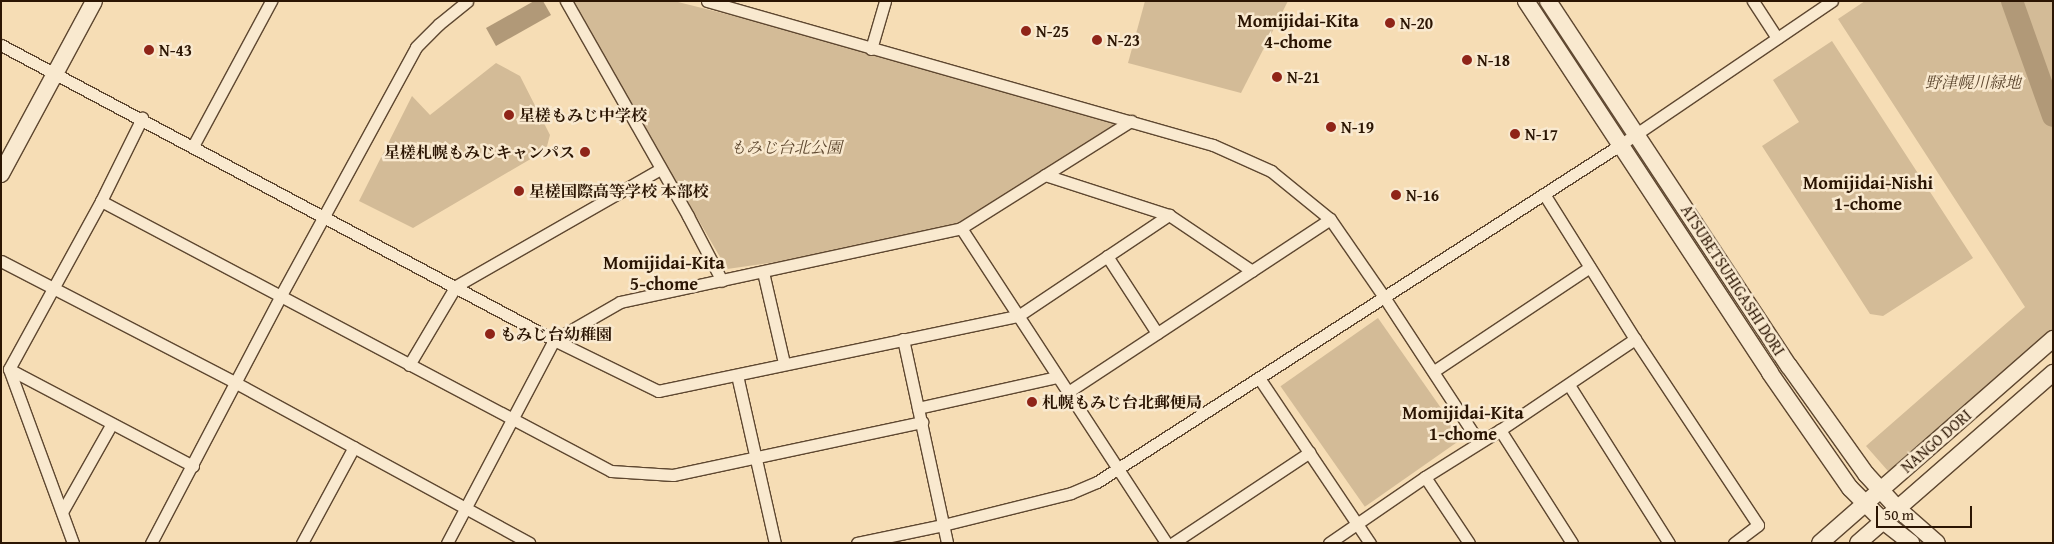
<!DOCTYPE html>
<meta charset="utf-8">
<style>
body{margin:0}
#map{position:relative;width:2054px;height:544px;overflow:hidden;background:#f6ddb5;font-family:"Gentium Book Plus","Noto Serif JP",serif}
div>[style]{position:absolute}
.green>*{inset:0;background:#d3bb97;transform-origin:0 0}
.water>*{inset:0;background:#b19978}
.river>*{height:22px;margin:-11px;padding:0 11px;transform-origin:11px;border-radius:11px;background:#b19978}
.roads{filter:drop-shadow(1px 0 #5e4730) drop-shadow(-1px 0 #5e4730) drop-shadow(0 1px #5e4730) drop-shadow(0 -1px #5e4730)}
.street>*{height:11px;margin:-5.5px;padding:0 5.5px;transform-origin:5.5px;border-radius:5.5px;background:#f9e9cf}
.secondary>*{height:16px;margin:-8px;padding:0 8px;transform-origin:8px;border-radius:8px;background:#f9e9cf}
.dots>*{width:14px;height:14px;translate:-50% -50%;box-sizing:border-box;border:2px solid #f9e9cf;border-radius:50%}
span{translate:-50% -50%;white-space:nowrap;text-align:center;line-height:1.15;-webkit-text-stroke:5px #f9e9cf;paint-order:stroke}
.poi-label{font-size:16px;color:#2b1503;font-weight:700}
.left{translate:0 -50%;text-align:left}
.right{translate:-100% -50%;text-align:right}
.park-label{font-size:16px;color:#5d472f;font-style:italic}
.street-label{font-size:16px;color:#2b1503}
.neighbourhood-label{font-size:18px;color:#2b1503;font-weight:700}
.frame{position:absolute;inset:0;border:2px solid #2b1503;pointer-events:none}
.scale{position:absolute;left:1876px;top:506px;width:96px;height:22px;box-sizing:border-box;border:2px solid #2b1503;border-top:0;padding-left:6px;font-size:15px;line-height:18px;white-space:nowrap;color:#2b1503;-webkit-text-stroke:4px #f9e9cf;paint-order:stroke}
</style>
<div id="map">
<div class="green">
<div style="clip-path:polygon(571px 1px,674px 1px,806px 34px,1123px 126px,961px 226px,818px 256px,727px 269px)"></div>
<div style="clip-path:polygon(1145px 1px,1288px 1px,1241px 93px,1128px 63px)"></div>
<div style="clip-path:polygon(1865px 1px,2053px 1px,2053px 335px,1913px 458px,1888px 471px,1866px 446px,2025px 307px,1838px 19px)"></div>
<div style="clip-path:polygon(1832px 41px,1973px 258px,1883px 316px,1870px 314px,1762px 146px,1799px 122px,1773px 80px)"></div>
<div style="clip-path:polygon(496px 63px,520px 76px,550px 135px,546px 150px,413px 228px,359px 201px,412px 96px,430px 115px)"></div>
<div style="left:1378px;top:318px;width:147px;height:119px;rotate:55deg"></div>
</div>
<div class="water">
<div style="clip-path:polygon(534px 1px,543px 1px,551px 15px,496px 46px,486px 28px)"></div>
</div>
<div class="river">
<div style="left:2012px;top:1px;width:122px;rotate:70.4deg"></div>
</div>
<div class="roads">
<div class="street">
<div style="left:566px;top:1px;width:247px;rotate:60.4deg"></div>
<div style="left:688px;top:216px;width:73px;rotate:62.4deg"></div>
<div style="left:707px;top:1px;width:526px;rotate:15.89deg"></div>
<div style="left:1213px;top:145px;width:64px;rotate:24.1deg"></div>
<div style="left:1271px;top:171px;width:76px;rotate:39.1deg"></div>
<div style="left:1330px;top:219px;width:95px;rotate:55.3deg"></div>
<div style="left:1384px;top:297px;width:173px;rotate:56.8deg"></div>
<div style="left:1753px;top:1px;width:44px;rotate:57deg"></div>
<div style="left:1px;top:45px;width:627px;rotate:28.08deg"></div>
<div style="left:554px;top:340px;width:116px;rotate:26.1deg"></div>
<div style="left:658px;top:391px;width:368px;rotate:-11.8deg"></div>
<div style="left:1018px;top:316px;width:182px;rotate:-33.8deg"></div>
<div style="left:871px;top:49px;width:50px;rotate:-73.7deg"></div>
<div style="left:193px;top:146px;width:165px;rotate:-61.7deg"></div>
<div style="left:1045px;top:175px;width:130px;rotate:17.9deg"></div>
<div style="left:1169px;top:215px;width:100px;rotate:34deg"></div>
<div style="left:1544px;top:194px;width:171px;rotate:57.9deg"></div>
<div style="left:1635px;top:339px;width:223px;rotate:56.5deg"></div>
<div style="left:1758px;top:525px;width:30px;rotate:143deg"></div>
<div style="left:101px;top:201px;width:577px;rotate:27.9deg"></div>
<div style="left:611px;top:471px;width:62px;rotate:3.7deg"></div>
<div style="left:673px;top:475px;width:255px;rotate:-12deg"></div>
<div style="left:961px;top:228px;width:376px;rotate:56.9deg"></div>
<div style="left:1107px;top:256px;width:92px;rotate:57deg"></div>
<div style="left:1px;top:261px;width:265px;rotate:27.4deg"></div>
<div style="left:236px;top:383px;width:334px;rotate:28.6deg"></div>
<div style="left:763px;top:272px;width:93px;rotate:77deg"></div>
<div style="left:903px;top:339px;width:209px;rotate:77.8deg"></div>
<div style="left:409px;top:365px;width:92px;rotate:-59.3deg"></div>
<div style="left:456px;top:286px;width:235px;rotate:-29.8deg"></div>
<div style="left:9px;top:369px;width:208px;rotate:27.8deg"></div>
<div style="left:1434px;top:371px;width:187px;rotate:-33.7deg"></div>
<div style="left:737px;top:375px;width:172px;rotate:77.3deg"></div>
<div style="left:1259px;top:378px;width:199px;rotate:56.1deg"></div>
<div style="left:1569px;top:385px;width:187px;rotate:57.7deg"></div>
<div style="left:1068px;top:392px;width:314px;rotate:-33.4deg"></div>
<div style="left:918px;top:408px;width:142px;rotate:-12.6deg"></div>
<div style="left:1500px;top:430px;width:134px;rotate:57.5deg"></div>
<div style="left:1425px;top:477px;width:79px;rotate:56.3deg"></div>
<div style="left:62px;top:512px;width:100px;rotate:-60.6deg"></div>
<div style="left:73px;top:543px;width:185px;rotate:-110.2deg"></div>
<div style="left:9px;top:369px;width:192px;rotate:-61.3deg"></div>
<div style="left:101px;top:201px;width:93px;rotate:-63.7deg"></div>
<div style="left:151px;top:543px;width:280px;rotate:-62.3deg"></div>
<div style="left:281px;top:295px;width:282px;rotate:-61.4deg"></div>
<div style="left:416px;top:47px;width:33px;rotate:-45deg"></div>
<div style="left:439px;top:24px;width:36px;rotate:-39deg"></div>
<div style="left:302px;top:543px;width:109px;rotate:-61.6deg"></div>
<div style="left:447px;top:543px;width:229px;rotate:-62.2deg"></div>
<div style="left:554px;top:340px;width:76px;rotate:-29.9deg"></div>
<div style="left:620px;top:302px;width:349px;rotate:-12.2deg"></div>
<div style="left:961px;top:228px;width:201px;rotate:-32.2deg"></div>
<div style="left:857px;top:543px;width:88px;rotate:-11.8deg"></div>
<div style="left:943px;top:525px;width:132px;rotate:-14deg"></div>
<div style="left:1071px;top:493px;width:28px;rotate:-23deg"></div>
<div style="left:1097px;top:482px;width:622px;rotate:-32.8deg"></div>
<div style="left:1620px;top:145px;width:256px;rotate:-34.2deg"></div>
<div style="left:1173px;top:543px;width:164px;rotate:-33.6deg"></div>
<div style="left:1329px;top:543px;width:116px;rotate:-34.5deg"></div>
<div style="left:1425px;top:477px;width:89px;rotate:-32.1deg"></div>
<div style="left:1500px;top:430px;width:163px;rotate:-34deg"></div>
</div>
<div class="secondary">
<div style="left:1526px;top:1px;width:445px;rotate:56.7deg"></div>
<div style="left:1770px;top:373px;width:140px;rotate:55.2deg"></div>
<div style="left:1850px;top:488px;width:47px;rotate:45deg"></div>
<div style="left:1883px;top:521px;width:36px;rotate:38deg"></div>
<div style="left:1548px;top:1px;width:437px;rotate:56.6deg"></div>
<div style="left:1789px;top:366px;width:133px;rotate:54.5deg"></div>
<div style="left:1866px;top:474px;width:46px;rotate:47.6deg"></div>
<div style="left:1897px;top:508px;width:53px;rotate:41.2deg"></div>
<div style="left:1px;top:174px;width:196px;rotate:-61.7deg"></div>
<div style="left:1820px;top:543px;width:310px;rotate:-41.2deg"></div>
<div style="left:1858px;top:543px;width:259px;rotate:-41.1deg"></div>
</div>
</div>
<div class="dots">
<div style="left:1390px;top:23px;background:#8f2418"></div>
<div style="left:1026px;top:31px;background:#8f2418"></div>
<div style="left:1097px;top:40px;background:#8f2418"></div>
<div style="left:149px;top:50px;background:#8f2418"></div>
<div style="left:1467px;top:60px;background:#8f2418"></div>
<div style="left:1277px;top:77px;background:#8f2418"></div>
<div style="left:509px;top:115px;background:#8f2418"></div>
<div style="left:1331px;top:127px;background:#8f2418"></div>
<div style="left:1515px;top:134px;background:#8f2418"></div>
<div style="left:585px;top:152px;background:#8f2418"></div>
<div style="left:519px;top:191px;background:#8f2418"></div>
<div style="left:1396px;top:195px;background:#8f2418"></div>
<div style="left:490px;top:334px;background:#8f2418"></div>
<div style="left:1032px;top:402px;background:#8f2418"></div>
</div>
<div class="poi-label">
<span class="left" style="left:1400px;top:23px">N-20</span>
<span class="left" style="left:1036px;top:31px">N-25</span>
<span class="left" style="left:1107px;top:40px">N-23</span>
<span class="left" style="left:159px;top:50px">N-43</span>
<span class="left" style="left:1477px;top:60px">N-18</span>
<span class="left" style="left:1287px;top:77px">N-21</span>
<span class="left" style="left:519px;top:115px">星槎もみじ中学校</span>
<span class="left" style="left:1341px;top:127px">N-19</span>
<span class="left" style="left:1525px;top:134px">N-17</span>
<span class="right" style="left:575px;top:152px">星槎札幌もみじキャンパス</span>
<span class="left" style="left:529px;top:191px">星槎国際高等学校 本部校</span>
<span class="left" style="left:1406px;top:195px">N-16</span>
<span class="left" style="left:500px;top:334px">もみじ台幼稚園</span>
<span class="left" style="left:1042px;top:402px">札幌もみじ台北郵便局</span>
</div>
<div class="park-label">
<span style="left:1973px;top:82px">野津幌川緑地</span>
<span style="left:786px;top:147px">もみじ台北公園</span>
</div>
<div class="street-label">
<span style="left:1733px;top:280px;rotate:57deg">ATSUBETSUHIGASHI DORI</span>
<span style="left:1936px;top:441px;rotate:-41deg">NANGO DORI</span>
</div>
<div class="neighbourhood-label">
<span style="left:1298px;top:32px">Momijidai-Kita<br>4-chome</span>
<span style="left:1868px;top:194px">Momijidai-Nishi<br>1-chome</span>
<span style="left:664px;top:274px">Momijidai-Kita<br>5-chome</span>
<span style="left:1463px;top:424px">Momijidai-Kita<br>1-chome</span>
</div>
<div class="frame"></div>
<div class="scale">50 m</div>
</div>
